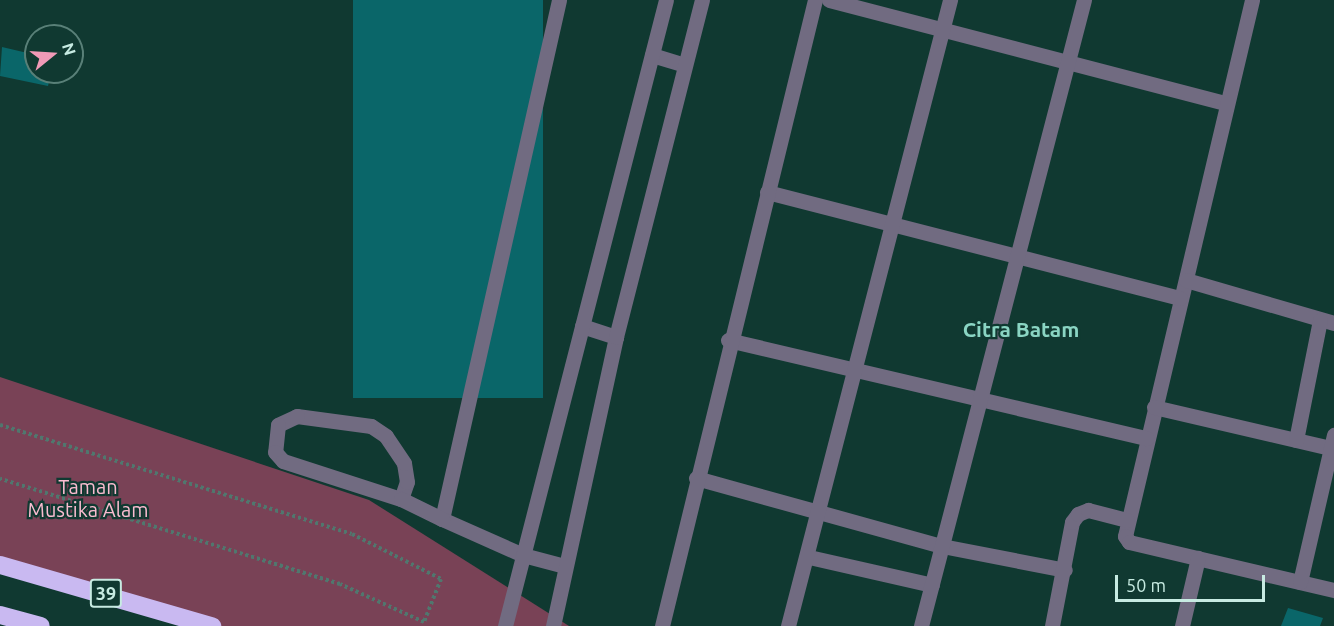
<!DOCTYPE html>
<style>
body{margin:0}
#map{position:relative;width:1334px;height:626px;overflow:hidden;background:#103931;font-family:Ubuntu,sans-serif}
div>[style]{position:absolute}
.green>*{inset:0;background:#794256}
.building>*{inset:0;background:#0a6669;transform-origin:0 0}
.path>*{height:4px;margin-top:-2px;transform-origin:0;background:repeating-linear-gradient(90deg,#50776e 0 3px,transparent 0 6px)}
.minor>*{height:15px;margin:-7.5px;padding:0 7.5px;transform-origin:7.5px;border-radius:7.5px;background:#716b81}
.highway>*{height:18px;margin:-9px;padding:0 9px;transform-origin:9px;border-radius:9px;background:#c9b9f1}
span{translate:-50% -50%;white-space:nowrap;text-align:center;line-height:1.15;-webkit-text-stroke:4.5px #103931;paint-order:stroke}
.shield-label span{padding:2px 4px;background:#103931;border:2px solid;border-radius:4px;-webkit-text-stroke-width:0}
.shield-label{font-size:18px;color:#c7ebe2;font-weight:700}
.park-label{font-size:20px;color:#fabcd0}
.neighbourhood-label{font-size:21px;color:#8ad5c3;font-weight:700}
.north{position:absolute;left:24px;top:24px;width:60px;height:60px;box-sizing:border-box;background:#103931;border:2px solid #598078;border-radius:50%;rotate:72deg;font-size:16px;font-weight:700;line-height:24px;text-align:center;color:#c7ebe2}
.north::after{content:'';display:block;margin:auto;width:21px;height:27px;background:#f09ab7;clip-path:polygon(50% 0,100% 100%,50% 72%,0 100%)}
.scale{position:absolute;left:1115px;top:575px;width:150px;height:27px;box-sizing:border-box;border:3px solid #c7ebe2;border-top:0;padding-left:8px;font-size:18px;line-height:21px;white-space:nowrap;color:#c7ebe2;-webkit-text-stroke:4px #103931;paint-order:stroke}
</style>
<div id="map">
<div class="green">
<div style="clip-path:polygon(0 377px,369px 500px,569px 626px,212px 626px,0 565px)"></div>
</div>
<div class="building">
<div style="left:353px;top:0;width:190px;height:398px"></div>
<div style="clip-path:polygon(2px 47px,36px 55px,36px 75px,50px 78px,48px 86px,0 76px)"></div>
<div style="clip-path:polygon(1288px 608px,1323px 618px,1320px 626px,1281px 626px)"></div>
</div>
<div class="path">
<div style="left:0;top:425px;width:368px;rotate:17.2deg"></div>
<div style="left:352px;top:534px;width:100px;rotate:26.8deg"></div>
<div style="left:441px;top:579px;width:46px;rotate:111.6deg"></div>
<div style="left:424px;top:622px;width:92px;rotate:-155.7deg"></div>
<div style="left:340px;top:584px;width:356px;rotate:-162.8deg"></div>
</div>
<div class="minor">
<div style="left:559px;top:0;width:532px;rotate:102.7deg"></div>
<div style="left:442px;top:519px;width:89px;rotate:24deg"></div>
<div style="left:523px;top:555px;width:43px;rotate:14.7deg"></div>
<div style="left:829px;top:0;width:411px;rotate:14.6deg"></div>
<div style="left:1252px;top:0;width:551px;rotate:103.33deg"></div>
<div style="left:1125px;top:536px;width:7px;rotate:56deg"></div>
<div style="left:1129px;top:542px;width:211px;rotate:13.2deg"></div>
<div style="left:652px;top:55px;width:34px;rotate:17deg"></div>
<div style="left:767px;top:192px;width:426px;rotate:14.4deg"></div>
<div style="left:1186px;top:280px;width:154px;rotate:16.2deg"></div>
<div style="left:582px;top:326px;width:36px;rotate:18deg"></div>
<div style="left:728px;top:340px;width:430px;rotate:13.2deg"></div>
<div style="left:1154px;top:407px;width:185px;rotate:13.1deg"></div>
<div style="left:1296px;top:440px;width:122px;rotate:-78.7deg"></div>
<div style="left:696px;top:478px;width:255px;rotate:15.5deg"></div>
<div style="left:942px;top:546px;width:125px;rotate:11deg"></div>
<div style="left:401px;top:499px;width:18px;rotate:-71deg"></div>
<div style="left:407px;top:482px;width:19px;rotate:-99deg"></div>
<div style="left:404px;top:463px;width:32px;rotate:-124deg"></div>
<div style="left:386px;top:436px;width:18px;rotate:-146deg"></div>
<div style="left:371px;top:426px;width:75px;rotate:-172.3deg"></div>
<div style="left:297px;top:416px;width:21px;rotate:155deg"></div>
<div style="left:278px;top:425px;width:27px;rotate:96deg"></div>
<div style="left:275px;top:452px;width:12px;rotate:48deg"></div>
<div style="left:283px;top:461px;width:124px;rotate:17.9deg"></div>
<div style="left:401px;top:499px;width:46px;rotate:26deg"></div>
<div style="left:809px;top:557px;width:126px;rotate:12.8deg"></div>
<div style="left:1300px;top:582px;width:151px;rotate:-77deg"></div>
<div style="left:505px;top:626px;width:646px;rotate:-75.58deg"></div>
<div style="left:553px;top:626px;width:296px;rotate:-77.7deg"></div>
<div style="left:616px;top:337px;width:348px;rotate:-75.7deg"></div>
<div style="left:662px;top:626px;width:644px;rotate:-76.27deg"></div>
<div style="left:788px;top:626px;width:647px;rotate:-75.49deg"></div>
<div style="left:921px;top:626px;width:647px;rotate:-75.41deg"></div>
<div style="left:1052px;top:626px;width:106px;rotate:-79.1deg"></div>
<div style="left:1072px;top:522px;width:10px;rotate:-53deg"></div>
<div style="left:1078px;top:514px;width:11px;rotate:-22deg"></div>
<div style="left:1088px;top:510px;width:40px;rotate:14.4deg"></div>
<div style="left:1182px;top:626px;width:70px;rotate:-76.8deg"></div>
</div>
<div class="highway">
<div style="left:0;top:565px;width:221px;rotate:16.1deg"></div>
<div style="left:0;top:615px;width:42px;rotate:15deg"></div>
</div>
<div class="shield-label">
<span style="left:106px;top:593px">39</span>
</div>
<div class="park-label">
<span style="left:88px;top:498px">Taman<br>Mustika Alam</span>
</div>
<div class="neighbourhood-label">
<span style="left:1021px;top:329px">Citra Batam</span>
</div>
<div class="north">N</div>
<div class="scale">50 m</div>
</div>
